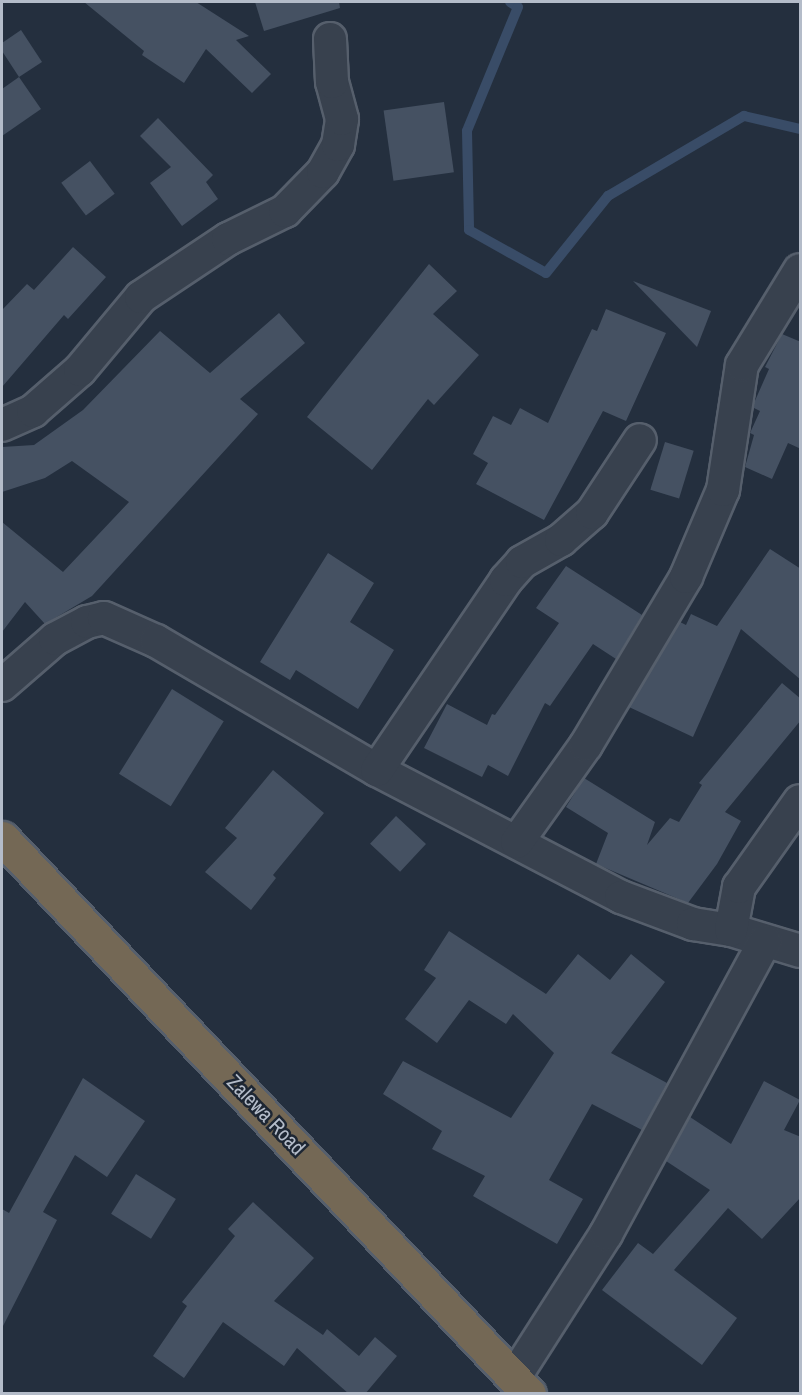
<!DOCTYPE html>
<style>
body{margin:0}
#map{position:relative;width:802px;height:1395px;overflow:hidden;background:#242f3e;font-family:"Archivo Narrow",sans-serif}
div>[style]{position:absolute}
.stream>*{height:10px;margin:-5px;padding:0 5px;transform-origin:5px;border-radius:5px;background:#394c67}
.building>*{inset:0;background:#455162;transform-origin:0 0}
.roads{filter:drop-shadow(2px 0 #565f6c) drop-shadow(-2px 0 #565f6c) drop-shadow(0 2px #565f6c) drop-shadow(0 -2px #565f6c)}
.street>*{height:32px;margin:-16px;padding:0 16px;transform-origin:16px;border-radius:16px;background:#38414e}
.highway>*{height:33px;margin:-16.5px;padding:0 16.5px;transform-origin:16.5px;border-radius:16.5px;background:#746855}
span{translate:-50% -50%;white-space:nowrap;text-align:center;line-height:1.15;-webkit-text-stroke:5px #1d2633;paint-order:stroke}
.street-label{font-size:21px;color:#b4bcc9}
.frame{position:absolute;inset:0;border:3px solid #b4bcc9;pointer-events:none}
</style>
<div id="map">
<div class="stream">
<div style="left:510px;top:2px;width:9px;rotate:32deg"></div>
<div style="left:518px;top:7px;width:134px;rotate:112.4deg"></div>
<div style="left:467px;top:131px;width:99px;rotate:88.8deg"></div>
<div style="left:469px;top:230px;width:88px;rotate:29.2deg"></div>
<div style="left:546px;top:273px;width:99px;rotate:-51.2deg"></div>
<div style="left:608px;top:196px;width:158px;rotate:-30.5deg"></div>
<div style="left:744px;top:116px;width:57px;rotate:13.1deg"></div>
</div>
<div class="building">
<div style="clip-path:polygon(84px 2px,196px 2px,249px 36px,236px 40px,271px 74px,252px 93px,206px 49px,184px 83px,142px 55px,144px 51px)"></div>
<div style="clip-path:polygon(255px 2px,339px 2px,340px 8px,264px 31px)"></div>
<div style="clip-path:polygon(21px 30px,42px 62px,19px 77px,2px 51px,2px 43px)"></div>
<div style="clip-path:polygon(19px 77px,41px 109px,2px 136px,2px 89px)"></div>
<div style="left:444px;top:102px;width:71px;height:61px;rotate:82deg"></div>
<div style="clip-path:polygon(158px 118px,213px 175px,206px 182px,218px 199px,182px 226px,150px 183px,171px 167px,140px 136px)"></div>
<div style="left:90px;top:161px;width:41px;height:36px;rotate:53deg"></div>
<div style="clip-path:polygon(73px 247px,106px 277px,68px 319px,64px 315px,2px 387px,2px 310px,27px 284px,34px 290px)"></div>
<div style="clip-path:polygon(429px 264px,457px 291px,433px 314px,479px 355px,434px 405px,428px 399px,372px 470px,307px 417px)"></div>
<div style="clip-path:polygon(633px 281px,711px 311px,697px 347px)"></div>
<div style="clip-path:polygon(606px 309px,666px 333px,626px 421px,603px 411px,544px 520px,476px 484px,488px 463px,473px 454px,493px 416px,511px 425px,520px 408px,548px 423px,592px 329px,597px 331px)"></div>
<div style="clip-path:polygon(279px 313px,305px 343px,240px 399px,258px 414px,92px 596px,45px 624px,25px 602px,2px 632px,2px 522px,63px 572px,129px 502px,72px 461px,45px 478px,2px 492px,2px 447px,34px 445px,83px 410px,160px 331px,210px 373px)"></div>
<div style="clip-path:polygon(782px 334px,801px 342px,801px 449px,788px 443px,772px 479px,745px 467px,754px 435px,750px 433px,760px 411px,754px 408px,754px 403px,769px 369px,765px 367px)"></div>
<div style="left:665px;top:442px;width:30px;height:50px;rotate:17deg"></div>
<div style="clip-path:polygon(770px 549px,801px 569px,801px 680px,741px 629px,693px 737px,629px 707px,680px 622px,686px 625px,691px 614px,717px 626px)"></div>
<div style="clip-path:polygon(328px 553px,374px 583px,350px 622px,394px 650px,358px 709px,296px 670px,290px 680px,260px 662px)"></div>
<div style="clip-path:polygon(566px 566px,642px 615px,616px 659px,593px 644px,550px 706px,545px 703px,508px 776px,488px 765px,482px 777px,424px 748px,447px 704px,487px 725px,492px 714px,495px 715px,559px 623px,536px 608px)"></div>
<div style="clip-path:polygon(782px 683px,801px 699px,801px 720px,725px 812px,741px 821px,717px 864px,688px 903px,596px 864px,608px 833px,566px 807px,584px 778px,655px 822px,647px 845px,670px 818px,679px 822px,702px 785px,699px 783px)"></div>
<div style="left:172px;top:689px;width:61px;height:100px;rotate:32deg"></div>
<div style="clip-path:polygon(273px 770px,324px 813px,273px 875px,276px 878px,251px 910px,205px 872px,237px 838px,225px 828px)"></div>
<div style="left:396px;top:816px;width:41px;height:38px;rotate:43deg"></div>
<div style="clip-path:polygon(449px 931px,546px 994px,578px 954px,610px 980px,631px 954px,665px 982px,611px 1053px,667px 1083px,642px 1130px,592px 1104px,549px 1180px,583px 1199px,557px 1244px,473px 1196px,485px 1176px,432px 1149px,442px 1131px,383px 1094px,403px 1061px,511px 1118px,554px 1053px,513px 1014px,506px 1024px,469px 1000px,437px 1043px,405px 1019px,436px 978px,424px 970px)"></div>
<div style="clip-path:polygon(83px 1078px,145px 1121px,107px 1177px,75px 1155px,43px 1212px,57px 1220px,2px 1328px,2px 1209px,9px 1213px)"></div>
<div style="clip-path:polygon(764px 1081px,800px 1100px,784px 1130px,801px 1137px,801px 1197px,762px 1239px,728px 1208px,674px 1270px,737px 1318px,702px 1365px,602px 1290px,638px 1243px,653px 1254px,710px 1190px,666px 1161px,690px 1117px,731px 1144px)"></div>
<div style="left:136px;top:1174px;width:47px;height:47px;rotate:32deg"></div>
<div style="clip-path:polygon(253px 1202px,314px 1258px,274px 1301px,323px 1335px,327px 1329px,359px 1356px,375px 1337px,397px 1356px,365px 1394px,349px 1394px,297px 1348px,284px 1366px,223px 1322px,184px 1378px,153px 1356px,187px 1306px,182px 1302px,235px 1236px,228px 1229px)"></div>
</div>
<div class="roads">
<div class="street">
<div style="left:2px;top:425px;width:34px;rotate:-24deg"></div>
<div style="left:33px;top:411px;width:62px;rotate:-41.1deg"></div>
<div style="left:80px;top:370px;width:95px;rotate:-50.1deg"></div>
<div style="left:141px;top:297px;width:105px;rotate:-33.7deg"></div>
<div style="left:228px;top:239px;width:64px;rotate:-26.2deg"></div>
<div style="left:285px;top:211px;width:54px;rotate:-45.7deg"></div>
<div style="left:323px;top:172px;width:31px;rotate:-61deg"></div>
<div style="left:338px;top:145px;width:26px;rotate:-81deg"></div>
<div style="left:342px;top:119px;width:38px;rotate:-105deg"></div>
<div style="left:332px;top:82px;width:43px;rotate:-92.7deg"></div>
<div style="left:2px;top:685px;width:70px;rotate:-41deg"></div>
<div style="left:55px;top:639px;width:36px;rotate:-28deg"></div>
<div style="left:87px;top:622px;width:17px;rotate:-13deg"></div>
<div style="left:104px;top:618px;width:57px;rotate:23.9deg"></div>
<div style="left:156px;top:641px;width:256px;rotate:30.3deg"></div>
<div style="left:377px;top:770px;width:275px;rotate:27.5deg"></div>
<div style="left:621px;top:897px;width:77px;rotate:20.6deg"></div>
<div style="left:693px;top:924px;width:38px;rotate:9deg"></div>
<div style="left:731px;top:930px;width:72px;rotate:16.9deg"></div>
<div style="left:377px;top:770px;width:230px;rotate:-55.8deg"></div>
<div style="left:506px;top:580px;width:24px;rotate:-48deg"></div>
<div style="left:522px;top:562px;width:45px;rotate:-29.4deg"></div>
<div style="left:561px;top:540px;width:41px;rotate:-41.1deg"></div>
<div style="left:592px;top:513px;width:87px;rotate:-56.7deg"></div>
<div style="left:517px;top:842px;width:119px;rotate:-54.6deg"></div>
<div style="left:586px;top:745px;width:196px;rotate:-59.2deg"></div>
<div style="left:686px;top:577px;width:95px;rotate:-67deg"></div>
<div style="left:723px;top:490px;width:126px;rotate:-81.4deg"></div>
<div style="left:742px;top:365px;width:111px;rotate:-58.6deg"></div>
<div style="left:731px;top:930px;width:44px;rotate:-79.5deg"></div>
<div style="left:739px;top:887px;width:105px;rotate:-54.7deg"></div>
<div style="left:514px;top:1378px;width:171px;rotate:-57.4deg"></div>
<div style="left:606px;top:1234px;width:333px;rotate:-61.5deg"></div>
</div>
<div class="highway">
<div style="left:2px;top:838px;width:766px;rotate:46.53deg"></div>
</div>
</div>
<div class="street-label">
<span style="left:266px;top:1115px;rotate:46deg">Zalewa Road</span>
</div>
<div class="frame"></div>
</div>
